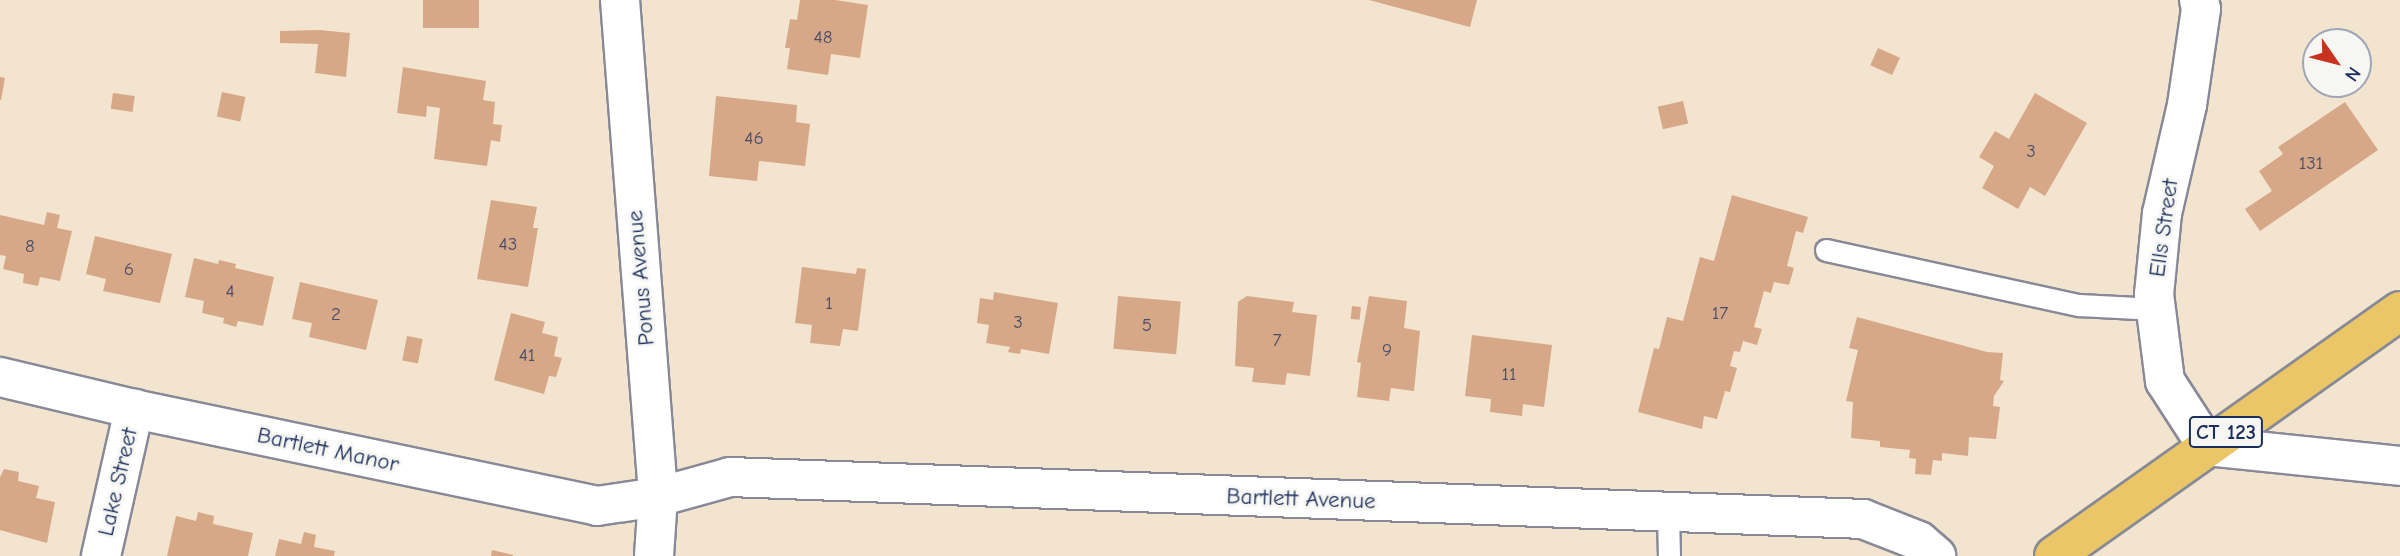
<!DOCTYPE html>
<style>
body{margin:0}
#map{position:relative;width:2400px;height:556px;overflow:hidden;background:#f3e4cf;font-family:"Comic Neue",sans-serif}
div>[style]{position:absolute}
.building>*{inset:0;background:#d6a887;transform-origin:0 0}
.roads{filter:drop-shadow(2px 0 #878a96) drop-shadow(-2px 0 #878a96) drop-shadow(0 2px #878a96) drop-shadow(0 -2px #878a96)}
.service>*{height:21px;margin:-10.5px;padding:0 10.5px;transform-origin:10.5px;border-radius:10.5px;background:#fff}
.minor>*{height:38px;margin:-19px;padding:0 19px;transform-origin:19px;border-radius:19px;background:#fff}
.tertiary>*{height:38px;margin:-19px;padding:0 19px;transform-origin:19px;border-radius:19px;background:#fff}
.primary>*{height:38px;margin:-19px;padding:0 19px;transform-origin:19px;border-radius:19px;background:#ebc669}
span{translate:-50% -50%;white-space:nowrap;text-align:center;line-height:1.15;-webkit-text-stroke:6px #f6f6f2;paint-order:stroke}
.number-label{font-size:19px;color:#4a4d68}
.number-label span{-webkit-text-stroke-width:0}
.shield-label span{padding:2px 5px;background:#f6f6f2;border:2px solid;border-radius:5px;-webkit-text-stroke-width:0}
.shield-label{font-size:21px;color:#1b2f5e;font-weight:700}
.street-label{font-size:23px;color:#1b2f5e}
.north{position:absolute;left:2302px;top:28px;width:70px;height:70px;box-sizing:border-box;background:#f6f6f2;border:2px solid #9ea6b7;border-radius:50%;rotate:125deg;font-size:19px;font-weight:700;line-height:28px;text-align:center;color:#1b2f5e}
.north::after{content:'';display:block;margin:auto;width:24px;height:32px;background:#c8321e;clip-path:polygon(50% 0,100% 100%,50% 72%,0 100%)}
</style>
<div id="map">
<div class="building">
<div style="left:423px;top:0;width:56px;height:28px"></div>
<div style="clip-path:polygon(800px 0,835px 0,868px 5px,860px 58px,831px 54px,828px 75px,787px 69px,790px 48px,785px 48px,790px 19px,797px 20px)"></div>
<div style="clip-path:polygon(1369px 0,1477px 0,1470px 27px)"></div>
<div style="clip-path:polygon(319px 30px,350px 33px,346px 77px,315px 73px,318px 44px,280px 43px,280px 31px)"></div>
<div style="left:1878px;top:48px;width:24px;height:19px;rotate:24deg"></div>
<div style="clip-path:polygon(403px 67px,486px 81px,483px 100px,495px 102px,493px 124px,502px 125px,500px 142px,491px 140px,487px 166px,434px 159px,440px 108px,427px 106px,426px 117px,397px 113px)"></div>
<div style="clip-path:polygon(0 77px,5px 78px,1px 100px,0 100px)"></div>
<div style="left:222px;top:92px;width:24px;height:25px;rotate:12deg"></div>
<div style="left:113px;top:93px;width:22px;height:16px;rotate:8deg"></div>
<div style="clip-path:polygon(2035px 93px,2087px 123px,2045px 196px,2030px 187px,2018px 209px,1982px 188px,1994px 166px,1979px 157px,1995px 131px,2009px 139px)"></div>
<div style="clip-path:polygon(716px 96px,797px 105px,796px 122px,810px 124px,805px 166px,759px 161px,757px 181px,709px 176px)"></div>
<div style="left:1683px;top:101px;width:23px;height:26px;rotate:77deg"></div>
<div style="clip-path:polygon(2345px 102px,2378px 150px,2260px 231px,2245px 209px,2272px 191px,2259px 171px,2283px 154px,2278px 147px)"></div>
<div style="clip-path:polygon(1732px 195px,1808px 217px,1803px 233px,1796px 231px,1787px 266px,1794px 268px,1789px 285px,1774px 282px,1771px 293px,1764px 291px,1754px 327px,1762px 329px,1757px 345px,1743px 341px,1740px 352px,1734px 351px,1730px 366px,1737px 368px,1730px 392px,1725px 391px,1717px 419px,1704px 416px,1702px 429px,1638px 412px,1654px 348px,1659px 349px,1667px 317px,1683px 321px,1700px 257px,1714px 261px)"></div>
<div style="clip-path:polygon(491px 200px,537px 207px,533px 228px,538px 228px,528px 287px,477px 279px)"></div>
<div style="clip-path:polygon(47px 212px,60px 215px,57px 228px,72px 231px,60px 281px,40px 277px,38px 286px,23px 283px,24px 274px,3px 269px,6px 256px,0 255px,0 215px,44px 225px)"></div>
<div style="clip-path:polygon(95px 236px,172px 254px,160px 303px,103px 291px,106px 279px,86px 274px)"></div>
<div style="clip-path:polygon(194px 258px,218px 264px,219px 260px,236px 264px,235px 268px,274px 277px,263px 326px,238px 321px,236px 327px,223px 323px,224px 318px,202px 313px,204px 301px,185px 297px)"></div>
<div style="clip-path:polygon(802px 267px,856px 274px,857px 268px,866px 269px,858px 331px,843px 329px,840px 346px,810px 343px,812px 325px,795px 323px)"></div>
<div style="clip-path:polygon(300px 282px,378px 300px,366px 350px,309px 337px,312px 323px,292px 319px)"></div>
<div style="clip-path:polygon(994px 292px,1058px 303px,1049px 354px,1021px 349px,1020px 354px,1008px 352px,1010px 347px,986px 343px,989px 325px,977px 323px,980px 298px,993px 300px)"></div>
<div style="left:1118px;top:296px;width:63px;height:53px;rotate:5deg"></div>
<div style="clip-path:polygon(1247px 296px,1294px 302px,1292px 312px,1317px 315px,1310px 376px,1287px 373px,1285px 385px,1252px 382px,1254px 368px,1235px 366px,1238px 302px)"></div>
<div style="clip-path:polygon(1369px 296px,1407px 301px,1404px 328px,1420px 331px,1414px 391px,1391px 388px,1389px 401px,1357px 397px,1361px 363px,1357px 362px)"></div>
<div style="left:1352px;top:306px;width:9px;height:13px;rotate:6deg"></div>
<div style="clip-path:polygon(511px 313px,545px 322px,542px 333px,558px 337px,554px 356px,562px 358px,556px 377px,549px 376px,544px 394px,494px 380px)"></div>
<div style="clip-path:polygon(1857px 317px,1987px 352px,2003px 353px,2000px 380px,2004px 381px,1994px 396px,1993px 406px,2000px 407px,1996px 439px,1969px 437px,1968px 456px,1942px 453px,1942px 461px,1933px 460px,1931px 475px,1915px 474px,1916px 459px,1909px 458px,1910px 450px,1880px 447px,1880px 441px,1851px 438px,1853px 402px,1846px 401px,1858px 350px,1849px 348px)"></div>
<div style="clip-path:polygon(1472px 335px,1552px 345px,1544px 407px,1523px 404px,1522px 416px,1490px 412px,1491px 399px,1465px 396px)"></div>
<div style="left:407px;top:336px;width:16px;height:25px;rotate:11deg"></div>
<div style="clip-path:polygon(4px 469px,19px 472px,18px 481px,39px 486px,36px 498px,55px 502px,47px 543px,0 530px,0 477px)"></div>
<div style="clip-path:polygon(198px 512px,214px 516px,213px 524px,253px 533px,248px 556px,167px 556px,176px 516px,196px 521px)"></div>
<div style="clip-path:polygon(304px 532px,316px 535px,314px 547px,335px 551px,334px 556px,275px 556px,279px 539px,301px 544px)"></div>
<div style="clip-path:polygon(492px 550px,513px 555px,513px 556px,491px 556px)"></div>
</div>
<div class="roads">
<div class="service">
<div style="left:1826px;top:250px;width:259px;rotate:12.3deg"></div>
<div style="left:2079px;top:305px;width:77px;rotate:3deg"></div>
<div style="left:1668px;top:513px;width:43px;rotate:88.7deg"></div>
</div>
<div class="minor">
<div style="left:2199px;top:0;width:9px;rotate:77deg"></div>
<div style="left:2201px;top:9px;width:97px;rotate:98.3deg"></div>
<div style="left:2187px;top:105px;width:111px;rotate:103deg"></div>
<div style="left:2162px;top:213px;width:81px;rotate:95.6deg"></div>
<div style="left:2154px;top:294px;width:88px;rotate:82.8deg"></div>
<div style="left:2165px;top:381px;width:77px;rotate:57.1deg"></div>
<div style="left:2207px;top:446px;width:194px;rotate:5.9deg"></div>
<div style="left:0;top:377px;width:138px;rotate:13.4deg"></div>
<div style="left:134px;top:409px;width:473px;rotate:11.8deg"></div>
<div style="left:597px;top:506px;width:62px;rotate:-8.4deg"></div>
<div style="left:658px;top:497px;width:75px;rotate:-15.5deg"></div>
<div style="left:730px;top:477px;width:1134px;rotate:2.12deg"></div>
<div style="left:1863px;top:519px;width:60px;rotate:21.4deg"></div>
<div style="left:1919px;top:541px;width:23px;rotate:41deg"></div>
<div style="left:101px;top:556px;width:151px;rotate:-77.3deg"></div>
</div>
<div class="tertiary">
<div style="left:620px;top:0;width:498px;rotate:85.6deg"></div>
<div style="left:658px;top:497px;width:59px;rotate:93.9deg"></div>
</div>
<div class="primary">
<div style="left:2054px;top:556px;width:424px;rotate:-35.3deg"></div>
</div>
</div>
<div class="number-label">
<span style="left:823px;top:38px">48</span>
<span style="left:754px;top:139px">46</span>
<span style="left:2031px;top:152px">3</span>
<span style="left:2311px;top:164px">131</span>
<span style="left:508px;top:245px">43</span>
<span style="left:30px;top:247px">8</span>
<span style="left:129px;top:270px">6</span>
<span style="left:230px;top:292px">4</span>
<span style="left:829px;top:304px">1</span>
<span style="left:1720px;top:314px">17</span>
<span style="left:336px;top:315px">2</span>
<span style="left:1018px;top:323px">3</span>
<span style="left:1147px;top:326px">5</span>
<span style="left:1277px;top:341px">7</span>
<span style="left:1387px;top:351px">9</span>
<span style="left:527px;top:356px">41</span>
<span style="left:1509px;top:375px">11</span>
</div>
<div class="shield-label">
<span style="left:2226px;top:432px">CT 123</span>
</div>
<div class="street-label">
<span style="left:2164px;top:228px;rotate:-82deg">Ells Street</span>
<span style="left:641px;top:278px;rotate:-95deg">Ponus Avenue</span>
<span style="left:328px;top:450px;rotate:12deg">Bartlett Manor</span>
<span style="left:118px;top:482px;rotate:-77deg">Lake Street</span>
<span style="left:1301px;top:499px;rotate:2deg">Bartlett Avenue</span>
</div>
<div class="north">N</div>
</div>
